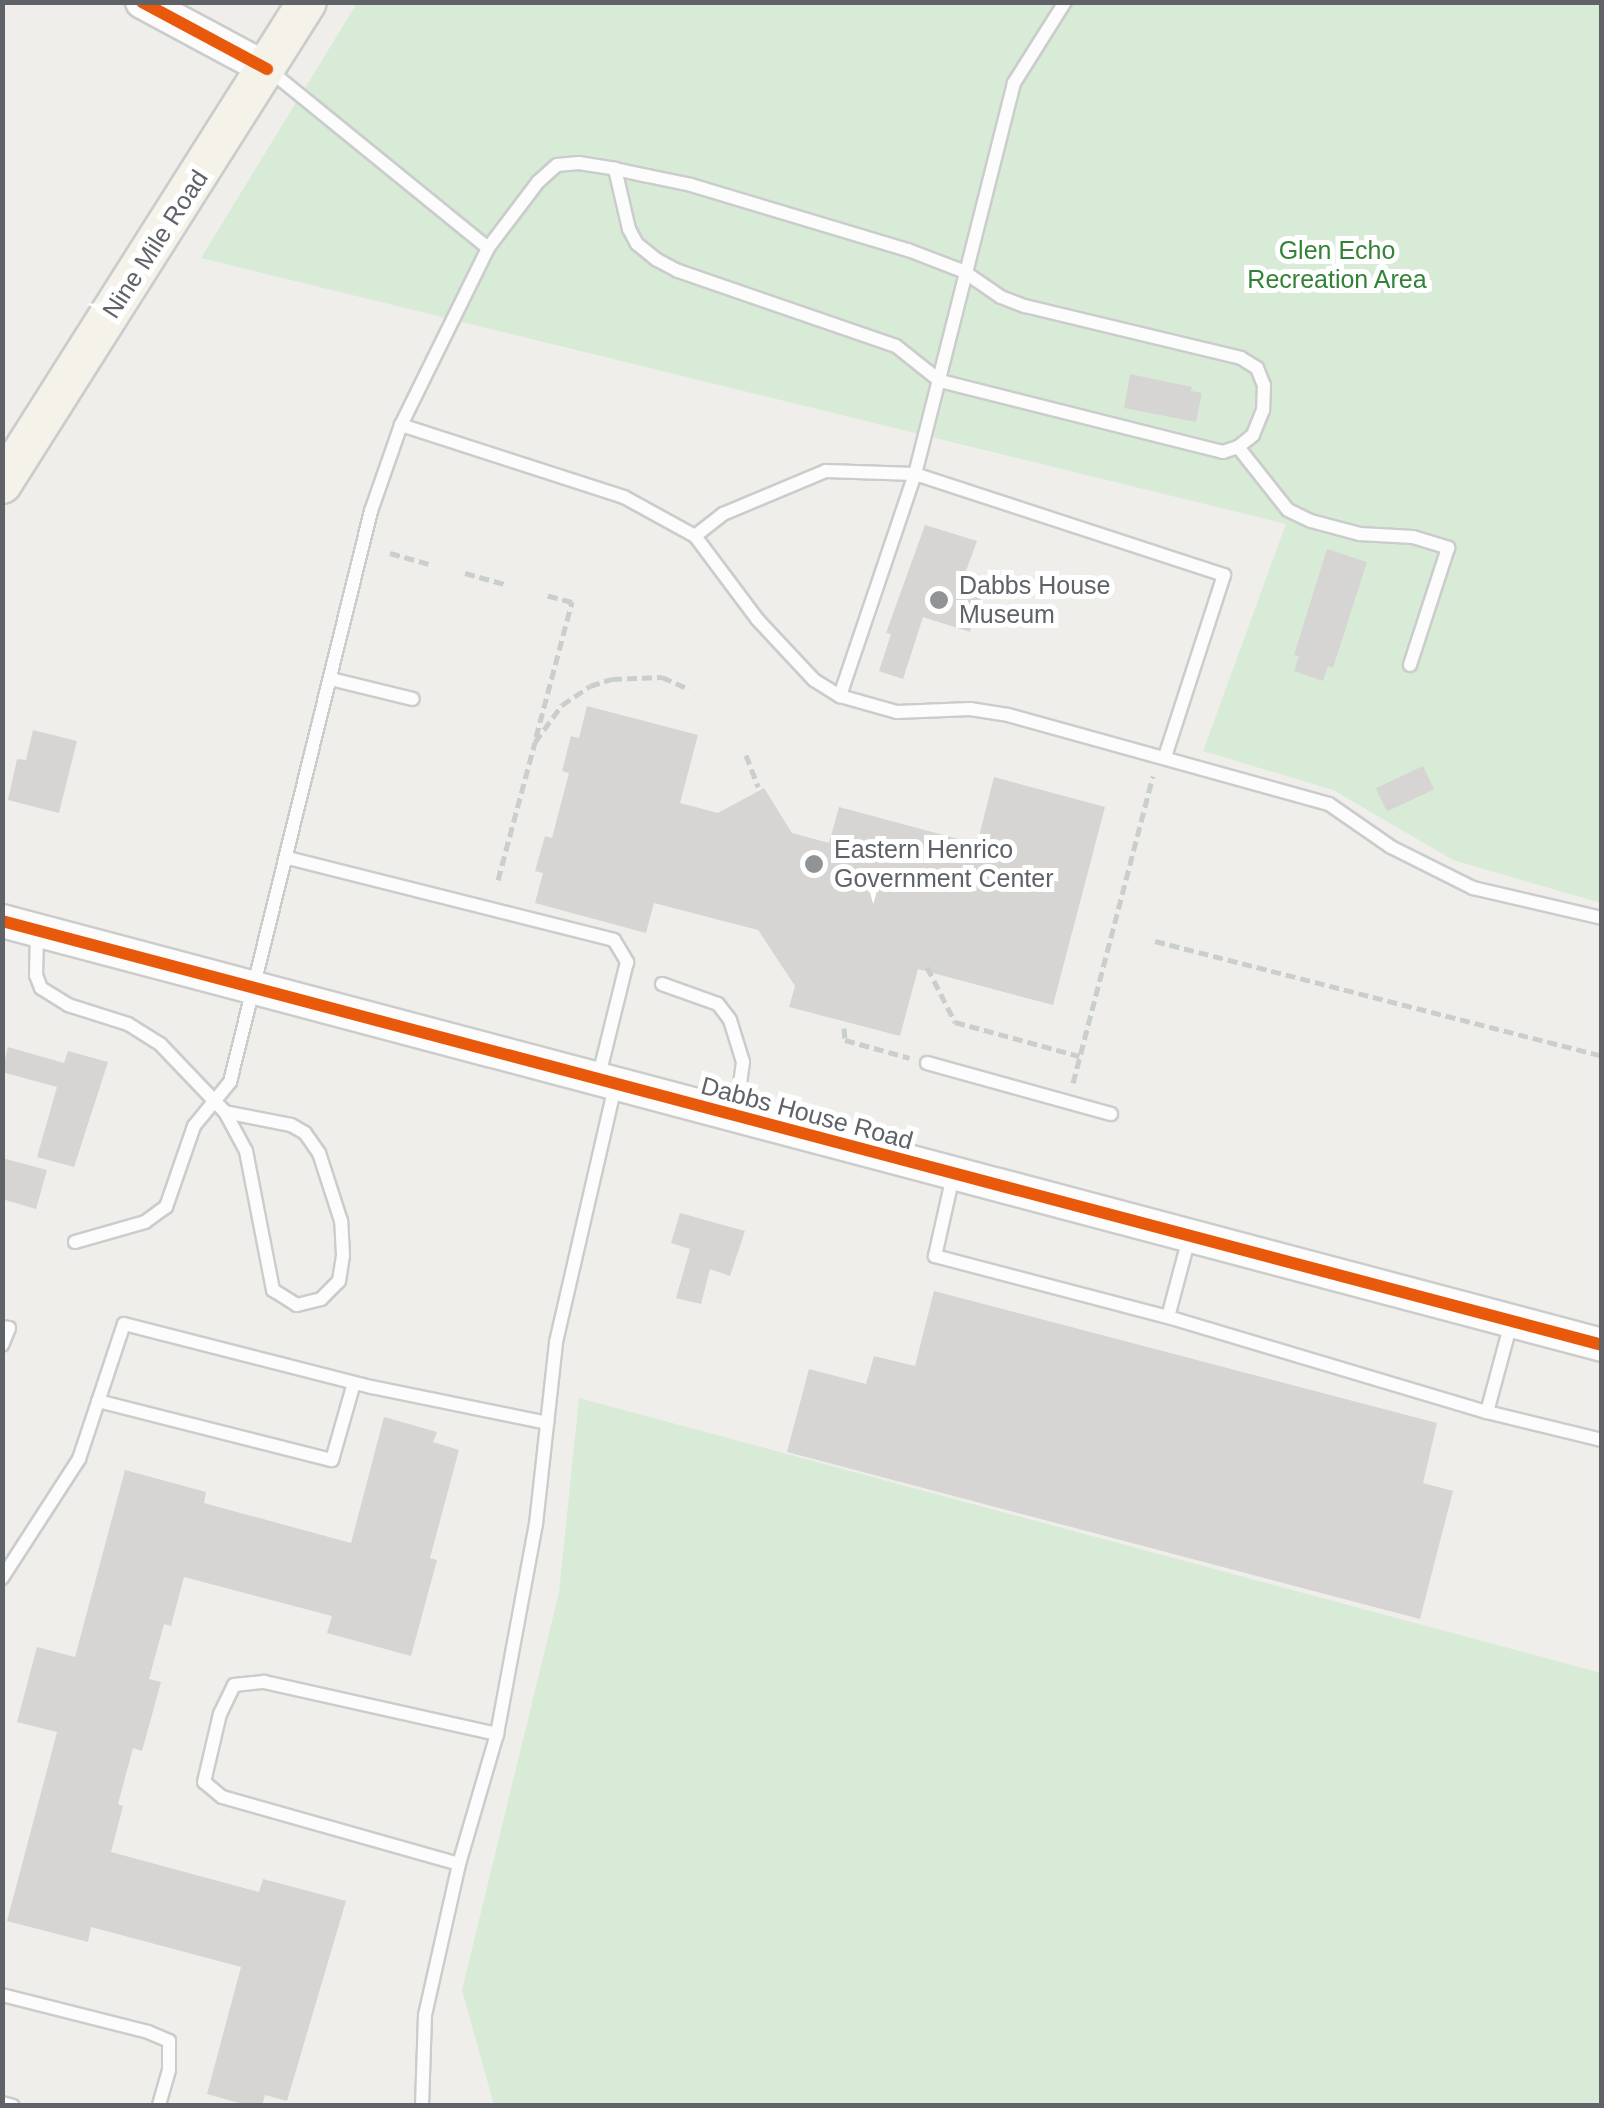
<!DOCTYPE html>
<style>
body{margin:0}
#map{position:relative;width:1604px;height:2108px;overflow:hidden;background:#efeeea;font-family:Helvetica,sans-serif}
div>[style]{position:absolute}
.green>*{inset:0;background:#d8ebd6}
.building>*{inset:0;background:#d6d5d3;transform-origin:0 0}
.path>*{height:5px;margin-top:-2.5px;transform-origin:0;background:repeating-linear-gradient(90deg,#cacfcc 0 10px,transparent 0 15px)}
.roads{filter:drop-shadow(2px 0 #cbcccc) drop-shadow(-2px 0 #cbcccc) drop-shadow(0 2px #cbcccc) drop-shadow(0 -2px #cbcccc)}
.lane>*{height:12px;margin:-6px;padding:0 6px;transform-origin:6px;border-radius:6px;background:#fdfcfc}
.secondary>*{height:32px;margin:-16px;padding:0 16px;transform-origin:16px;border-radius:16px;background:#fdfcfc}
.primary>*{height:38px;margin:-19px;padding:0 19px;transform-origin:19px;border-radius:19px;background:#f4f2e9}
.cycleway>*{height:12px;margin:-6px;padding:0 6px;transform-origin:6px;border-radius:6px;background:#e8590c}
.dots>*{width:28px;height:28px;translate:-50% -50%;box-sizing:border-box;border:5px solid #fff;border-radius:50%}
span{translate:-50% -50%;white-space:nowrap;text-align:center;line-height:1.15;-webkit-text-stroke:10px #fff;paint-order:stroke}
.street-label{font-size:25px;color:#5f6368}
.park-label{font-size:25px;color:#348238}
.poi-label{font-size:25px;color:#5f6368}
.left{translate:0 -50%;text-align:left}
.frame{position:absolute;inset:0;border:5px solid #5f6368;pointer-events:none}
</style>
<div id="map">
<div class="green">
<div style="clip-path:polygon(357px 3px,1601px 3px,1601px 903px,1453px 860px,1333px 790px,1203px 751px,1286px 524px,201px 258px)"></div>
<div style="clip-path:polygon(579px 1398px,1601px 1673px,1601px 2105px,494px 2105px,462px 1990px,559px 1592px)"></div>
</div>
<div class="building">
<div style="clip-path:polygon(1130px 374px,1192px 387px,1191px 391px,1202px 393px,1196px 422px,1124px 408px)"></div>
<div style="clip-path:polygon(925px 525px,977px 541px,962px 582px,984px 589px,970px 632px,923px 617px,903px 679px,879px 671px,891px 634px,886px 633px)"></div>
<div style="clip-path:polygon(1327px 549px,1367px 562px,1333px 668px,1328px 666px,1323px 681px,1294px 671px,1299px 656px,1294px 655px)"></div>
<div style="clip-path:polygon(587px 706px,698px 735px,680px 803px,718px 813px,764px 788px,792px 833px,829px 843px,839px 807px,977px 844px,994px 777px,1105px 807px,1053px 1005px,918px 969px,900px 1036px,789px 1007px,795px 986px,758px 930px,654px 903px,646px 933px,535px 903px,543px 873px,535px 871px,545px 836px,552px 838px,569px 773px,562px 771px,571px 736px,579px 738px)"></div>
<div style="clip-path:polygon(33px 730px,77px 741px,59px 813px,8px 800px,17px 759px,26px 760px)"></div>
<div style="left:1423px;top:766px;width:26px;height:52px;rotate:65deg"></div>
<div style="clip-path:polygon(8px 1047px,64px 1063px,68px 1051px,108px 1062px,74px 1167px,37px 1157px,57px 1087px,2px 1072px)"></div>
<div style="clip-path:polygon(2px 1158px,47px 1170px,36px 1209px,2px 1199px)"></div>
<div style="clip-path:polygon(680px 1213px,745px 1231px,730px 1276px,710px 1269px,701px 1304px,676px 1298px,690px 1249px,671px 1243px)"></div>
<div style="clip-path:polygon(934px 1291px,1437px 1423px,1423px 1483px,1453px 1491px,1420px 1619px,787px 1452px,809px 1369px,866px 1384px,874px 1356px,915px 1366px)"></div>
<div style="clip-path:polygon(384px 1417px,437px 1432px,433px 1442px,459px 1450px,430px 1558px,437px 1560px,411px 1656px,327px 1633px,332px 1616px,184px 1577px,171px 1626px,164px 1624px,149px 1679px,161px 1682px,142px 1751px,133px 1748px,118px 1804px,123px 1806px,111px 1852px,259px 1892px,263px 1879px,346px 1901px,287px 2101px,265px 2095px,262px 2106px,250px 2106px,207px 2094px,241px 1967px,91px 1927px,88px 1942px,7px 1921px,57px 1732px,17px 1722px,37px 1647px,75px 1657px,125px 1470px,206px 1492px,204px 1503px,351px 1543px)"></div>
</div>
<div class="path">
<div style="left:390px;top:553px;width:41px;rotate:15.8deg"></div>
<div style="left:465px;top:573px;width:45px;rotate:15.6deg"></div>
<div style="left:536px;top:737px;width:140px;rotate:-75.1deg"></div>
<div style="left:572px;top:602px;width:28px;rotate:-165deg"></div>
<div style="left:746px;top:755px;width:34px;rotate:69deg"></div>
<div style="left:498px;top:880px;width:143px;rotate:-75deg"></div>
<div style="left:535px;top:742px;width:46px;rotate:-53.9deg"></div>
<div style="left:562px;top:705px;width:34px;rotate:-34deg"></div>
<div style="left:590px;top:686px;width:23px;rotate:-18deg"></div>
<div style="left:612px;top:679px;width:50px;rotate:-2.3deg"></div>
<div style="left:662px;top:677px;width:30px;rotate:24deg"></div>
<div style="left:1155px;top:941px;width:462px;rotate:14.4deg"></div>
<div style="left:927px;top:967px;width:62px;rotate:63deg"></div>
<div style="left:955px;top:1022px;width:129px;rotate:15.3deg"></div>
<div style="left:844px;top:1028px;width:12px;rotate:85deg"></div>
<div style="left:845px;top:1040px;width:67px;rotate:15.5deg"></div>
<div style="left:1073px;top:1083px;width:317px;rotate:-75.4deg"></div>
</div>
<div class="roads">
<div class="lane">
<div style="left:1065px;top:2px;width:96px;rotate:122.2deg"></div>
<div style="left:1014px;top:83px;width:403px;rotate:104.2deg"></div>
<div style="left:915px;top:474px;width:325px;rotate:18.1deg"></div>
<div style="left:1224px;top:575px;width:191px;rotate:108deg"></div>
<div style="left:269px;top:70px;width:282px;rotate:39.1deg"></div>
<div style="left:401px;top:425px;width:234px;rotate:17.9deg"></div>
<div style="left:624px;top:497px;width:81px;rotate:28.8deg"></div>
<div style="left:695px;top:536px;width:104px;rotate:53.2deg"></div>
<div style="left:757px;top:619px;width:83px;rotate:46.9deg"></div>
<div style="left:814px;top:680px;width:31px;rotate:32deg"></div>
<div style="left:840px;top:696px;width:59px;rotate:15.7deg"></div>
<div style="left:897px;top:712px;width:73px;rotate:-2.4deg"></div>
<div style="left:970px;top:709px;width:38px;rotate:9deg"></div>
<div style="left:1008px;top:715px;width:333px;rotate:15.5deg"></div>
<div style="left:1329px;top:804px;width:75px;rotate:34.7deg"></div>
<div style="left:1391px;top:847px;width:92px;rotate:26.6deg"></div>
<div style="left:1473px;top:888px;width:132px;rotate:13.1deg"></div>
<div style="left:1238px;top:447px;width:80px;rotate:51.6deg"></div>
<div style="left:1288px;top:510px;width:25px;rotate:26deg"></div>
<div style="left:1311px;top:521px;width:51px;rotate:14.9deg"></div>
<div style="left:1360px;top:534px;width:53px;rotate:3.2deg"></div>
<div style="left:1413px;top:537px;width:37px;rotate:17deg"></div>
<div style="left:1448px;top:548px;width:123px;rotate:108deg"></div>
<div style="left:695px;top:536px;width:36px;rotate:-38deg"></div>
<div style="left:723px;top:514px;width:112px;rotate:-22.7deg"></div>
<div style="left:826px;top:471px;width:89px;rotate:1.9deg"></div>
<div style="left:915px;top:474px;width:234px;rotate:108.7deg"></div>
<div style="left:331px;top:679px;width:84px;rotate:13.7deg"></div>
<div style="left:288px;top:858px;width:336px;rotate:14.1deg"></div>
<div style="left:614px;top:940px;width:26px;rotate:59deg"></div>
<div style="left:627px;top:962px;width:121px;rotate:103.9deg"></div>
<div style="left:37px;top:932px;width:43px;rotate:91.3deg"></div>
<div style="left:36px;top:975px;width:14px;rotate:69deg"></div>
<div style="left:41px;top:988px;width:32px;rotate:32deg"></div>
<div style="left:68px;top:1005px;width:63px;rotate:17.6deg"></div>
<div style="left:128px;top:1024px;width:39px;rotate:32deg"></div>
<div style="left:161px;top:1045px;width:93px;rotate:46.3deg"></div>
<div style="left:225px;top:1112px;width:44px;rotate:61.7deg"></div>
<div style="left:246px;top:1151px;width:142px;rotate:79deg"></div>
<div style="left:273px;top:1290px;width:28px;rotate:32deg"></div>
<div style="left:297px;top:1305px;width:25px;rotate:-14deg"></div>
<div style="left:321px;top:1299px;width:25px;rotate:-45deg"></div>
<div style="left:339px;top:1281px;width:26px;rotate:-81deg"></div>
<div style="left:343px;top:1255px;width:34px;rotate:-93deg"></div>
<div style="left:341px;top:1221px;width:71px;rotate:-107.9deg"></div>
<div style="left:319px;top:1153px;width:24px;rotate:-125deg"></div>
<div style="left:305px;top:1133px;width:16px;rotate:-150deg"></div>
<div style="left:291px;top:1125px;width:67px;rotate:-168.9deg"></div>
<div style="left:662px;top:984px;width:59px;rotate:19.7deg"></div>
<div style="left:718px;top:1004px;width:20px;rotate:53deg"></div>
<div style="left:730px;top:1020px;width:44px;rotate:72.8deg"></div>
<div style="left:743px;top:1062px;width:51px;rotate:97.8deg"></div>
<div style="left:927px;top:1063px;width:191px;rotate:15.5deg"></div>
<div style="left:953px;top:1176px;width:82px;rotate:102.7deg"></div>
<div style="left:935px;top:1256px;width:241px;rotate:14.7deg"></div>
<div style="left:1168px;top:1317px;width:333px;rotate:16.6deg"></div>
<div style="left:1487px;top:1412px;width:92px;rotate:-74.9deg"></div>
<div style="left:75px;top:1242px;width:73px;rotate:-15.9deg"></div>
<div style="left:145px;top:1222px;width:26px;rotate:-36deg"></div>
<div style="left:166px;top:1207px;width:86px;rotate:-70.9deg"></div>
<div style="left:194px;top:1126px;width:57px;rotate:-50.7deg"></div>
<div style="left:230px;top:1082px;width:588px;rotate:-76.13deg"></div>
<div style="left:371px;top:511px;width:91px;rotate:-70.8deg"></div>
<div style="left:401px;top:425px;width:197px;rotate:-63.8deg"></div>
<div style="left:488px;top:248px;width:83px;rotate:-52.9deg"></div>
<div style="left:538px;top:182px;width:25px;rotate:-42deg"></div>
<div style="left:557px;top:165px;width:22px;rotate:-5deg"></div>
<div style="left:579px;top:163px;width:36px;rotate:9deg"></div>
<div style="left:615px;top:169px;width:34px;rotate:12deg"></div>
<div style="left:648px;top:176px;width:44px;rotate:11.8deg"></div>
<div style="left:691px;top:185px;width:227px;rotate:16.7deg"></div>
<div style="left:908px;top:250px;width:59px;rotate:20.9deg"></div>
<div style="left:963px;top:271px;width:46px;rotate:34.4deg"></div>
<div style="left:1001px;top:297px;width:26px;rotate:21deg"></div>
<div style="left:1025px;top:306px;width:222px;rotate:13.5deg"></div>
<div style="left:1241px;top:358px;width:19px;rotate:32deg"></div>
<div style="left:1257px;top:368px;width:18px;rotate:68deg"></div>
<div style="left:1264px;top:385px;width:25px;rotate:92deg"></div>
<div style="left:1263px;top:410px;width:27px;rotate:112deg"></div>
<div style="left:1253px;top:435px;width:19px;rotate:141deg"></div>
<div style="left:1238px;top:447px;width:16px;rotate:162deg"></div>
<div style="left:1223px;top:452px;width:292px;rotate:-165.9deg"></div>
<div style="left:940px;top:381px;width:56px;rotate:-141.5deg"></div>
<div style="left:896px;top:346px;width:231px;rotate:-161deg"></div>
<div style="left:678px;top:271px;width:24px;rotate:-152deg"></div>
<div style="left:657px;top:260px;width:26px;rotate:-141deg"></div>
<div style="left:637px;top:244px;width:17px;rotate:-118deg"></div>
<div style="left:629px;top:229px;width:62px;rotate:-103.1deg"></div>
<div style="left:1168px;top:1317px;width:82px;rotate:-75.1deg"></div>
<div style="left:2px;top:1327px;width:7px;rotate:8deg"></div>
<div style="left:9px;top:1328px;width:18px;rotate:112deg"></div>
<div style="left:98px;top:1401px;width:241px;rotate:14.2deg"></div>
<div style="left:332px;top:1460px;width:80px;rotate:-74.1deg"></div>
<div style="left:1487px;top:1412px;width:118px;rotate:13.7deg"></div>
<div style="left:2px;top:1578px;width:142px;rotate:-57.1deg"></div>
<div style="left:79px;top:1459px;width:142px;rotate:-71.6deg"></div>
<div style="left:124px;top:1324px;width:256px;rotate:14.3deg"></div>
<div style="left:372px;top:1387px;width:179px;rotate:11.6deg"></div>
<div style="left:459px;top:1864px;width:246px;rotate:-164.2deg"></div>
<div style="left:222px;top:1797px;width:23px;rotate:-140deg"></div>
<div style="left:204px;top:1782px;width:70px;rotate:-76.8deg"></div>
<div style="left:220px;top:1714px;width:32px;rotate:-64deg"></div>
<div style="left:234px;top:1685px;width:30px;rotate:-6deg"></div>
<div style="left:264px;top:1682px;width:239px;rotate:12.6deg"></div>
<div style="left:2px;top:1995px;width:151px;rotate:14.2deg"></div>
<div style="left:148px;top:2032px;width:23px;rotate:23deg"></div>
<div style="left:169px;top:2041px;width:29px;rotate:90deg"></div>
<div style="left:169px;top:2070px;width:37px;rotate:106deg"></div>
<div style="left:2px;top:2103px;width:11px;rotate:15deg"></div>
<div style="left:422px;top:2106px;width:91px;rotate:-88.1deg"></div>
<div style="left:425px;top:2015px;width:155px;rotate:-77.3deg"></div>
<div style="left:459px;top:1864px;width:135px;rotate:-73.7deg"></div>
<div style="left:497px;top:1734px;width:214px;rotate:-79.5deg"></div>
<div style="left:536px;top:1524px;width:183px;rotate:-83.7deg"></div>
<div style="left:556px;top:1342px;width:263px;rotate:-77deg"></div>
</div>
<div class="secondary">
<div style="left:142px;top:2px;width:142px;rotate:28.2deg"></div>
<div style="left:2px;top:921px;width:1655px;rotate:14.84deg"></div>
</div>
<div class="primary">
<div style="left:2px;top:484px;width:570px;rotate:-57.68deg"></div>
</div>
</div>
<div class="cycleway">
<div style="left:142px;top:2px;width:142px;rotate:28.2deg"></div>
<div style="left:2px;top:921px;width:1655px;rotate:14.84deg"></div>
</div>
<div class="dots">
<div style="left:939px;top:600px;background:#919496"></div>
<div style="left:814px;top:864px;background:#919496"></div>
</div>
<div class="street-label">
<span style="left:155px;top:244px;rotate:-57deg">Nine Mile Road</span>
<span style="left:807px;top:1113px;rotate:15deg">Dabbs House Road</span>
</div>
<div class="park-label">
<span style="left:1337px;top:265px">Glen Echo<br>Recreation Area</span>
</div>
<div class="poi-label">
<span class="left" style="left:959px;top:600px">Dabbs House<br>Museum</span>
<span class="left" style="left:834px;top:864px">Eastern Henrico<br>Government Center</span>
</div>
<div class="frame"></div>
</div>
